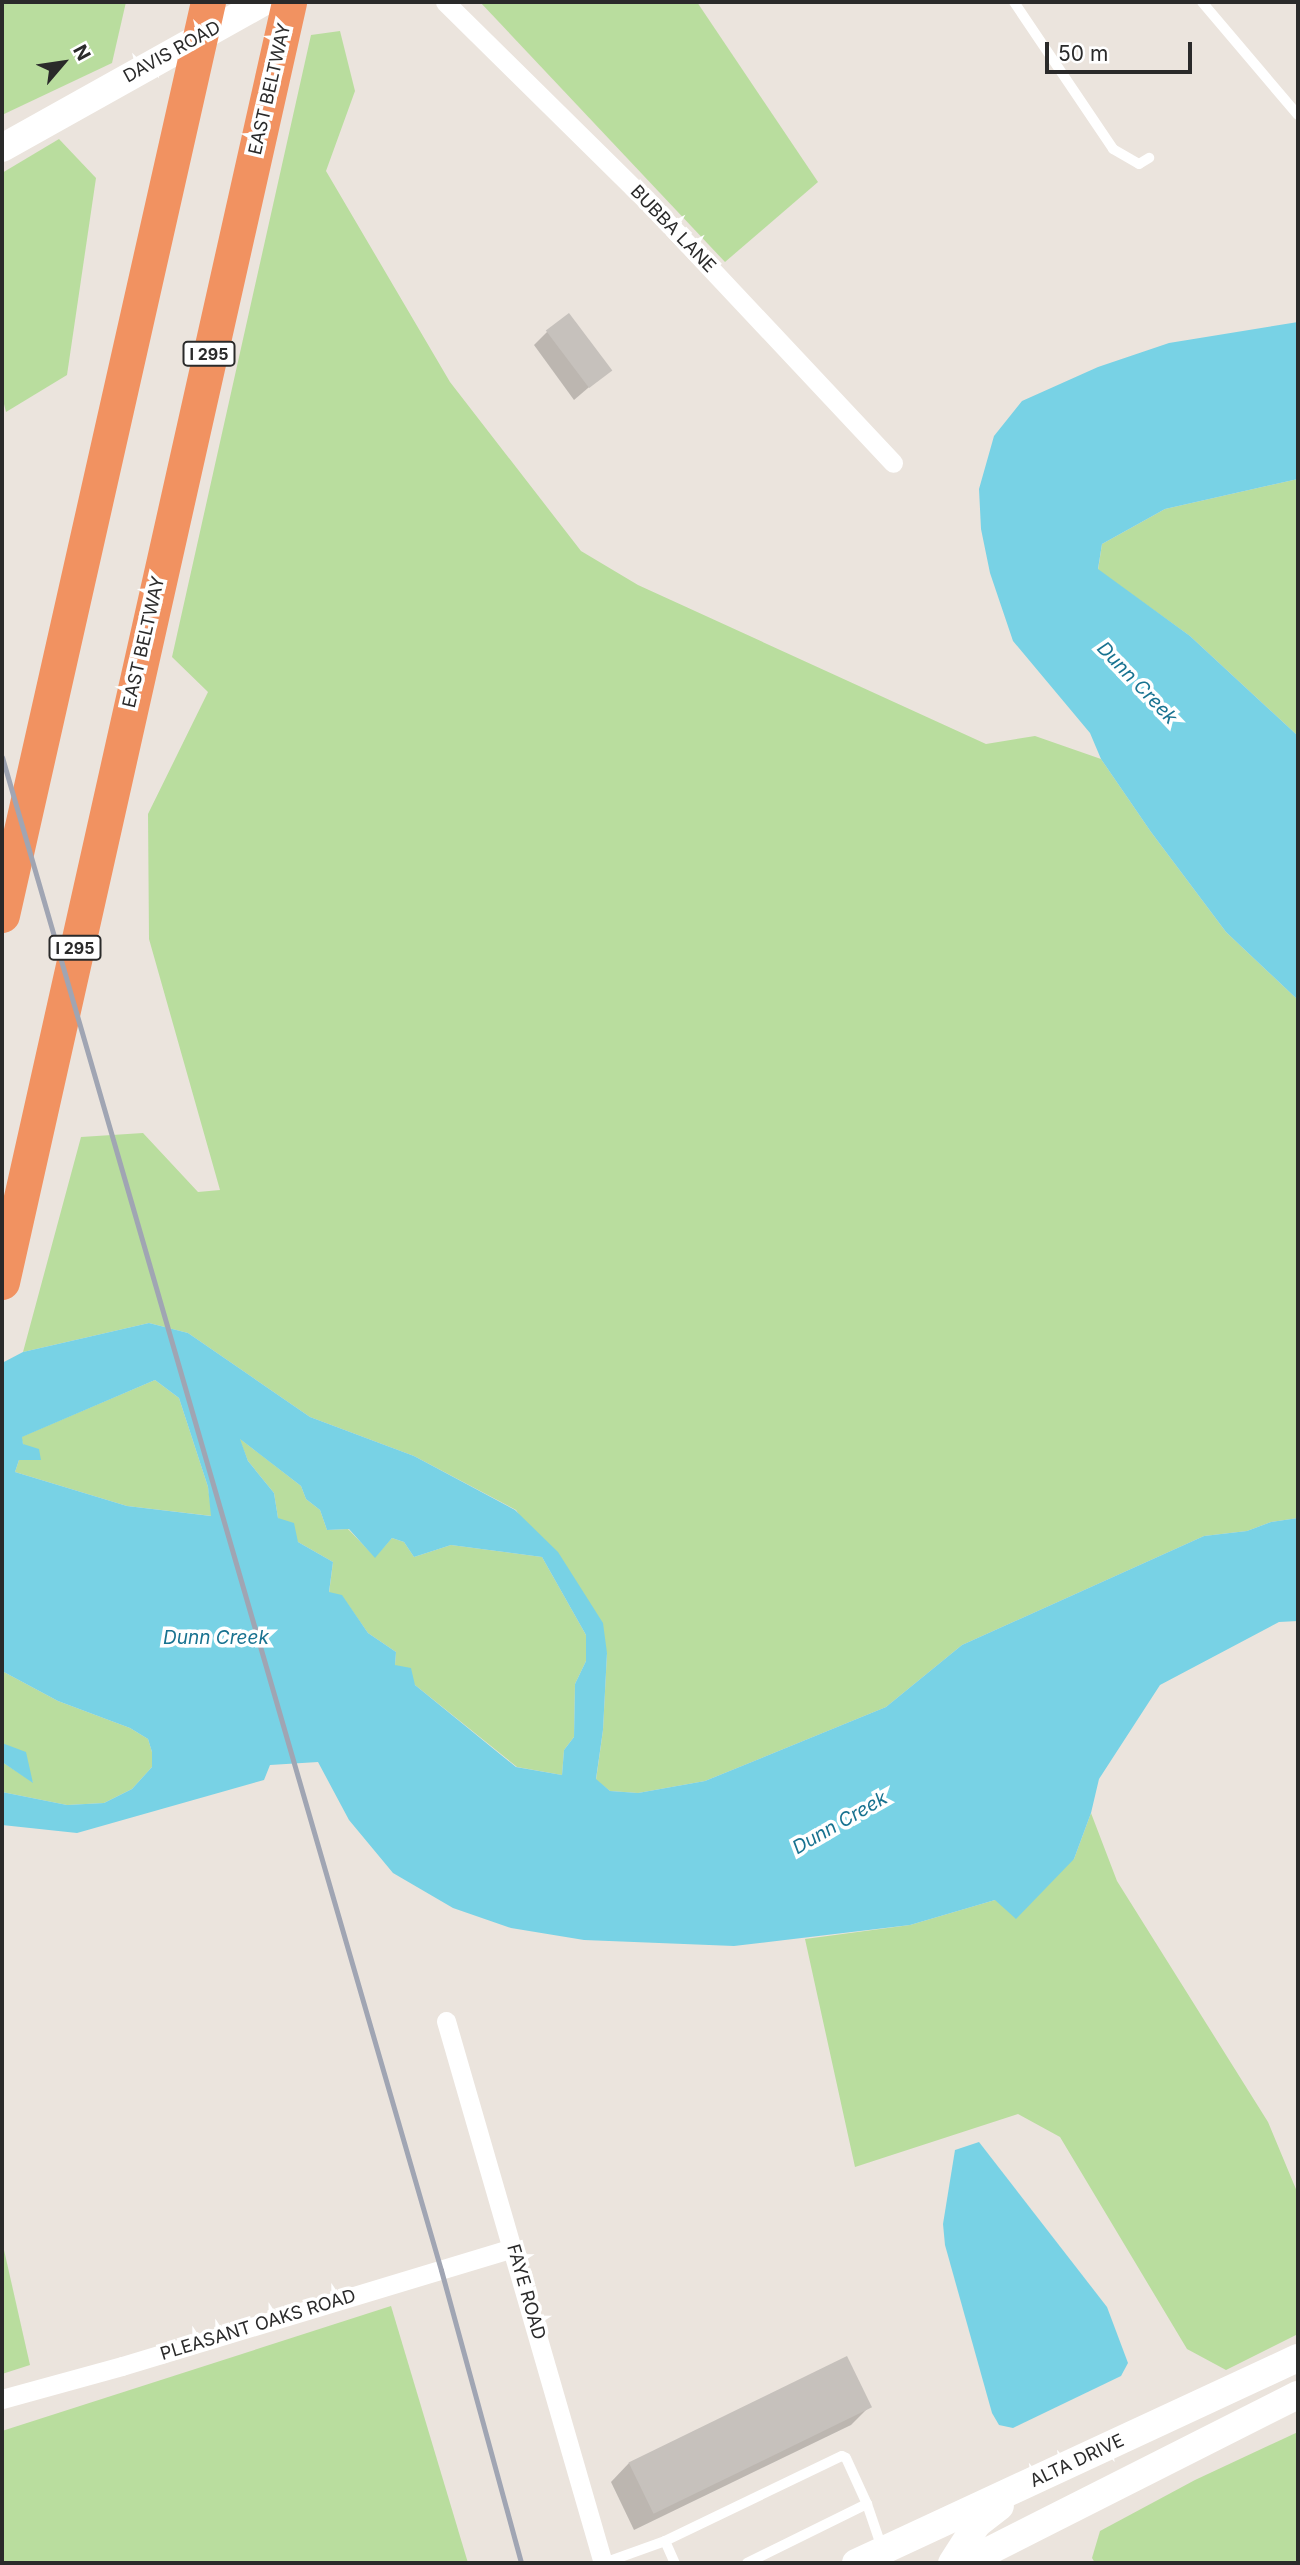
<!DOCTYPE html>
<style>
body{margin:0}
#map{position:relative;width:1300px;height:2565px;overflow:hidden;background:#ebe4dd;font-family:Inter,sans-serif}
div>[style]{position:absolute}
.green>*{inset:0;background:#b9dd9e}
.water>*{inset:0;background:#78d2e5}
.shadow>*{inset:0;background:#0003}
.building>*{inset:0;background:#c6c1bc;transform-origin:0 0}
.lane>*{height:10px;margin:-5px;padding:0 5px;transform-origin:5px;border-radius:5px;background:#fff}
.street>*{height:19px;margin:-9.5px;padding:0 9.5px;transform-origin:9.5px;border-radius:9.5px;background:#fff}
.secondary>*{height:28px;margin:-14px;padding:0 14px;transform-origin:14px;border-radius:14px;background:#fff}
.highway>*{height:35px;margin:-17.5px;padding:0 17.5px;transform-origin:17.5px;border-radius:17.5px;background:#f19261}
.rail>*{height:5px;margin:-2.5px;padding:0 2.5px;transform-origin:2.5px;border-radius:2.5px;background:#a0a5b3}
span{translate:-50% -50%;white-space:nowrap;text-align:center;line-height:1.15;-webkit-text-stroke:7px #fff;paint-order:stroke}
.shield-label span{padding:2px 5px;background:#fff;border:2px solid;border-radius:5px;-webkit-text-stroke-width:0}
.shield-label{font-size:16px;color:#2a2a2a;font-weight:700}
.street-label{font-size:18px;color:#2a2a2a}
.water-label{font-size:19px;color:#187290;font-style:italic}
.frame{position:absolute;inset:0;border:4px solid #2a2a2a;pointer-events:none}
.north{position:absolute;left:28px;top:28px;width:70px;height:70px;-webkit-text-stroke:5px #fff;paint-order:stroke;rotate:61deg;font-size:19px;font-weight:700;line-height:28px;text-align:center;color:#2a2a2a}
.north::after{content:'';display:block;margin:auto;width:24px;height:32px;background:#2a2a2a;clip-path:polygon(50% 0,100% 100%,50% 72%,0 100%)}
.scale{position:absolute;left:1045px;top:42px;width:147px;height:32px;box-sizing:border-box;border:4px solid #2a2a2a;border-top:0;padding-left:9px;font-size:21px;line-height:24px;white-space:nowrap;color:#2a2a2a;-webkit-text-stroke:5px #fff;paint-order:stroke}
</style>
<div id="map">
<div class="green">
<div style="clip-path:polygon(2px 2px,126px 2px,112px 63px,2px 115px)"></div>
<div style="clip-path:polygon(480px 2px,697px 2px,818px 182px,725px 262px)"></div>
<div style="clip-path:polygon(340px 31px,355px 91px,326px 171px,450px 382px,581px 551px,638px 585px,986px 744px,1035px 736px,1101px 759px,1151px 832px,1226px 932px,1298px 1000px,1298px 1518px,1271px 1522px,1247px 1531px,1204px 1536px,962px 1645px,886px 1707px,705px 1781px,638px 1793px,610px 1791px,596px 1780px,603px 1730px,607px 1653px,516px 1510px,414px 1456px,310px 1417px,188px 1333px,149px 1323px,23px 1352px,81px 1137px,143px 1133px,198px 1192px,220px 1190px,149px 939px,148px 814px,208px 692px,172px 657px,311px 35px)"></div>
<div style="clip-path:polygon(59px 139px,96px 178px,67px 375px,6px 412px,2px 396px,2px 173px)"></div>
<div style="clip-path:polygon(1298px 479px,1298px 736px,1190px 636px,1098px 570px,1102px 544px,1165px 509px)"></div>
<div style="clip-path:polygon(155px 1380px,179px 1398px,208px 1487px,212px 1516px,127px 1506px,15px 1472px,19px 1460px,40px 1460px,23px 1444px,21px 1437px)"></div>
<div style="clip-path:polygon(239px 1438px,301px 1486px,306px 1499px,320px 1510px,327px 1530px,348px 1529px,375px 1557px,392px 1538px,404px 1542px,414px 1557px,451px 1545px,542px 1557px,586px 1635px,586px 1661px,575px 1684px,574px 1737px,564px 1750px,562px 1775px,517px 1767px,415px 1685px,395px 1665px,396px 1652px,368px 1633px,342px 1596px,329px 1593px,333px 1562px,298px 1542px,278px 1518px,274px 1493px,248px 1461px)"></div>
<div style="clip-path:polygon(2px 1671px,58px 1701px,130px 1728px,148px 1739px,152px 1752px,152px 1767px,132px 1789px,104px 1803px,67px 1805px,2px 1792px,2px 1762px,33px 1782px,11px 1748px,2px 1743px)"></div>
<div style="clip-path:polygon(1091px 1813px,1117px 1881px,1268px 2122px,1298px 2194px,1298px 2334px,1226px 2370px,1187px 2349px,1060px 2137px,1018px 2114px,855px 2167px,805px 1939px,910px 1925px,995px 1900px,1074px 1859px)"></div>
<div style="clip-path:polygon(2px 2241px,30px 2365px,2px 2374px)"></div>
<div style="clip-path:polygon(391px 2306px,468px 2563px,2px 2563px,2px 2431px)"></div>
<div style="clip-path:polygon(1298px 2432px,1298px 2563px,1095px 2563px,1092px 2558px,1100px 2531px,1195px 2480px)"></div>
</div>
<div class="water">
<div style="clip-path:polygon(1298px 322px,1298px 479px,1165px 509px,1102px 544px,1098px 569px,1190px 636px,1298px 736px,1298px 1000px,1226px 932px,1151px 832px,1101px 759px,1090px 733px,1013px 641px,990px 573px,981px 529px,979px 489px,994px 436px,1022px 401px,1098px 367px,1169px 343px)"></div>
<div style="clip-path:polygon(evenodd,149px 1323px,188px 1333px,310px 1417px,414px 1456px,515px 1510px,558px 1552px,603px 1623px,607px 1653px,603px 1730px,596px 1779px,610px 1791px,638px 1793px,705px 1781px,886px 1707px,962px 1645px,1204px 1536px,1247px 1531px,1271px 1522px,1298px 1518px,1298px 1621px,1279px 1622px,1160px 1685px,1099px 1779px,1091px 1813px,1074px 1859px,1016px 1919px,995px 1900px,910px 1925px,734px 1946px,584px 1940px,511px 1928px,453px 1908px,393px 1873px,349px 1820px,318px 1762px,270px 1765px,264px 1780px,77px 1833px,2px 1825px,2px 1792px,67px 1805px,104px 1803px,132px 1789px,152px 1767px,152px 1752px,148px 1739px,130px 1728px,58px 1701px,2px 1671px,2px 1363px,23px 1352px,149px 1323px,155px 1380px,179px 1398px,208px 1487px,211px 1516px,127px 1506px,15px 1472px,19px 1460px,41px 1460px,39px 1449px,23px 1444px,22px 1437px,155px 1380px,149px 1323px,240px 1439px,301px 1486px,306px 1499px,320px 1510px,327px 1530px,349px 1529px,375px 1558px,392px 1538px,404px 1542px,414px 1557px,451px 1545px,542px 1557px,586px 1635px,586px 1661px,575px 1684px,574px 1737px,564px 1750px,562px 1775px,516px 1767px,415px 1685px,411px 1668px,395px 1665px,396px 1652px,368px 1633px,342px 1595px,329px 1592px,333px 1562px,298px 1542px,294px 1523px,278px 1518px,274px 1493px,248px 1461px,240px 1439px)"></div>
<div style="clip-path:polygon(2px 1743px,26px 1752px,33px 1783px,2px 1762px)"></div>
<div style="clip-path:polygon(979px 2142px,1107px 2307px,1128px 2363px,1121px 2376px,1013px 2428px,999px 2425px,992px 2413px,945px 2245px,943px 2224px,955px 2150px)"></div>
</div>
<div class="shadow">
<div style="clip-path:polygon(548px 331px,609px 370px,574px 400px,534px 345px)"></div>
<div style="clip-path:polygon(870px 2406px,851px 2425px,634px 2530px,611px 2482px,629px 2463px)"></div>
</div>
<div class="building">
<div style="left:569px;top:313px;width:72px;height:29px;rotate:53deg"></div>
<div style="left:847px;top:2356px;width:57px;height:243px;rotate:64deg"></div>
</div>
<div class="lane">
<div style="left:1014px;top:2px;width:177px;rotate:56deg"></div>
<div style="left:1113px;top:149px;width:30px;rotate:30deg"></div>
<div style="left:1139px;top:164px;width:12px;rotate:-31deg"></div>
<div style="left:1202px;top:2px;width:148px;rotate:49.7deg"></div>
<div style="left:665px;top:2541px;width:24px;rotate:66deg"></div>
<div style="left:604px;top:2563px;width:65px;rotate:-19.8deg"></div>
<div style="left:665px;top:2541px;width:196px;rotate:-25.7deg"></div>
<div style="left:842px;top:2456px;width:4px;rotate:27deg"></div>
<div style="left:846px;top:2458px;width:51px;rotate:65.5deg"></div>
<div style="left:867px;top:2504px;width:46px;rotate:71.2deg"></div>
<div style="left:747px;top:2563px;width:134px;rotate:-26.2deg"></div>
</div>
<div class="street">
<div style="left:445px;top:2px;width:288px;rotate:44.6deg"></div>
<div style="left:650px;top:204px;width:355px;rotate:46.8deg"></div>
<div style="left:446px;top:2021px;width:564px;rotate:73.85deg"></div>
<div style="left:2px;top:2399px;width:124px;rotate:-15.4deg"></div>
<div style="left:122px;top:2366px;width:408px;rotate:-16.8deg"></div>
</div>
<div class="secondary">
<div style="left:2px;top:148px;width:299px;rotate:-29.2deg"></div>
<div style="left:856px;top:2563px;width:487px;rotate:-24.9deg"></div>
<div style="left:952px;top:2563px;width:46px;rotate:-57.3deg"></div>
<div style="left:977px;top:2524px;width:29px;rotate:-38deg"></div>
<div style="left:965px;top:2563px;width:373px;rotate:-26.8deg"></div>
</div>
<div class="highway">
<div style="left:2px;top:915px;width:936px;rotate:-77.29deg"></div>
<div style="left:2px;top:1282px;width:1312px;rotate:-77.36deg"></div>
</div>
<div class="rail">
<div style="left:2px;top:757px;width:1575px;rotate:73.82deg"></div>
<div style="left:441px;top:2270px;width:304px;rotate:74.7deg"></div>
</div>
<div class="shield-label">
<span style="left:209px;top:354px">I 295</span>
<span style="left:75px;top:948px">I 295</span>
</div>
<div class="street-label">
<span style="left:172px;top:52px;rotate:-29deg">DAVIS ROAD</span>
<span style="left:270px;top:89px;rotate:-77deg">EAST BELTWAY</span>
<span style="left:673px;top:229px;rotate:46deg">BUBBA LANE</span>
<span style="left:144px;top:642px;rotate:-77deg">EAST BELTWAY</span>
<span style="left:526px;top:2292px;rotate:74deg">FAYE ROAD</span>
<span style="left:258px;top:2325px;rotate:-17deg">PLEASANT OAKS ROAD</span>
<span style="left:1077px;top:2461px;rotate:-25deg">ALTA DRIVE</span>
</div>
<div class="water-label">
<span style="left:1137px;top:683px;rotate:46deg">Dunn Creek</span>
<span style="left:216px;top:1638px">Dunn Creek</span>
<span style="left:840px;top:1823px;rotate:-30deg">Dunn Creek</span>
</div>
<div class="frame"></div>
<div class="north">N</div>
<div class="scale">50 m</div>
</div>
